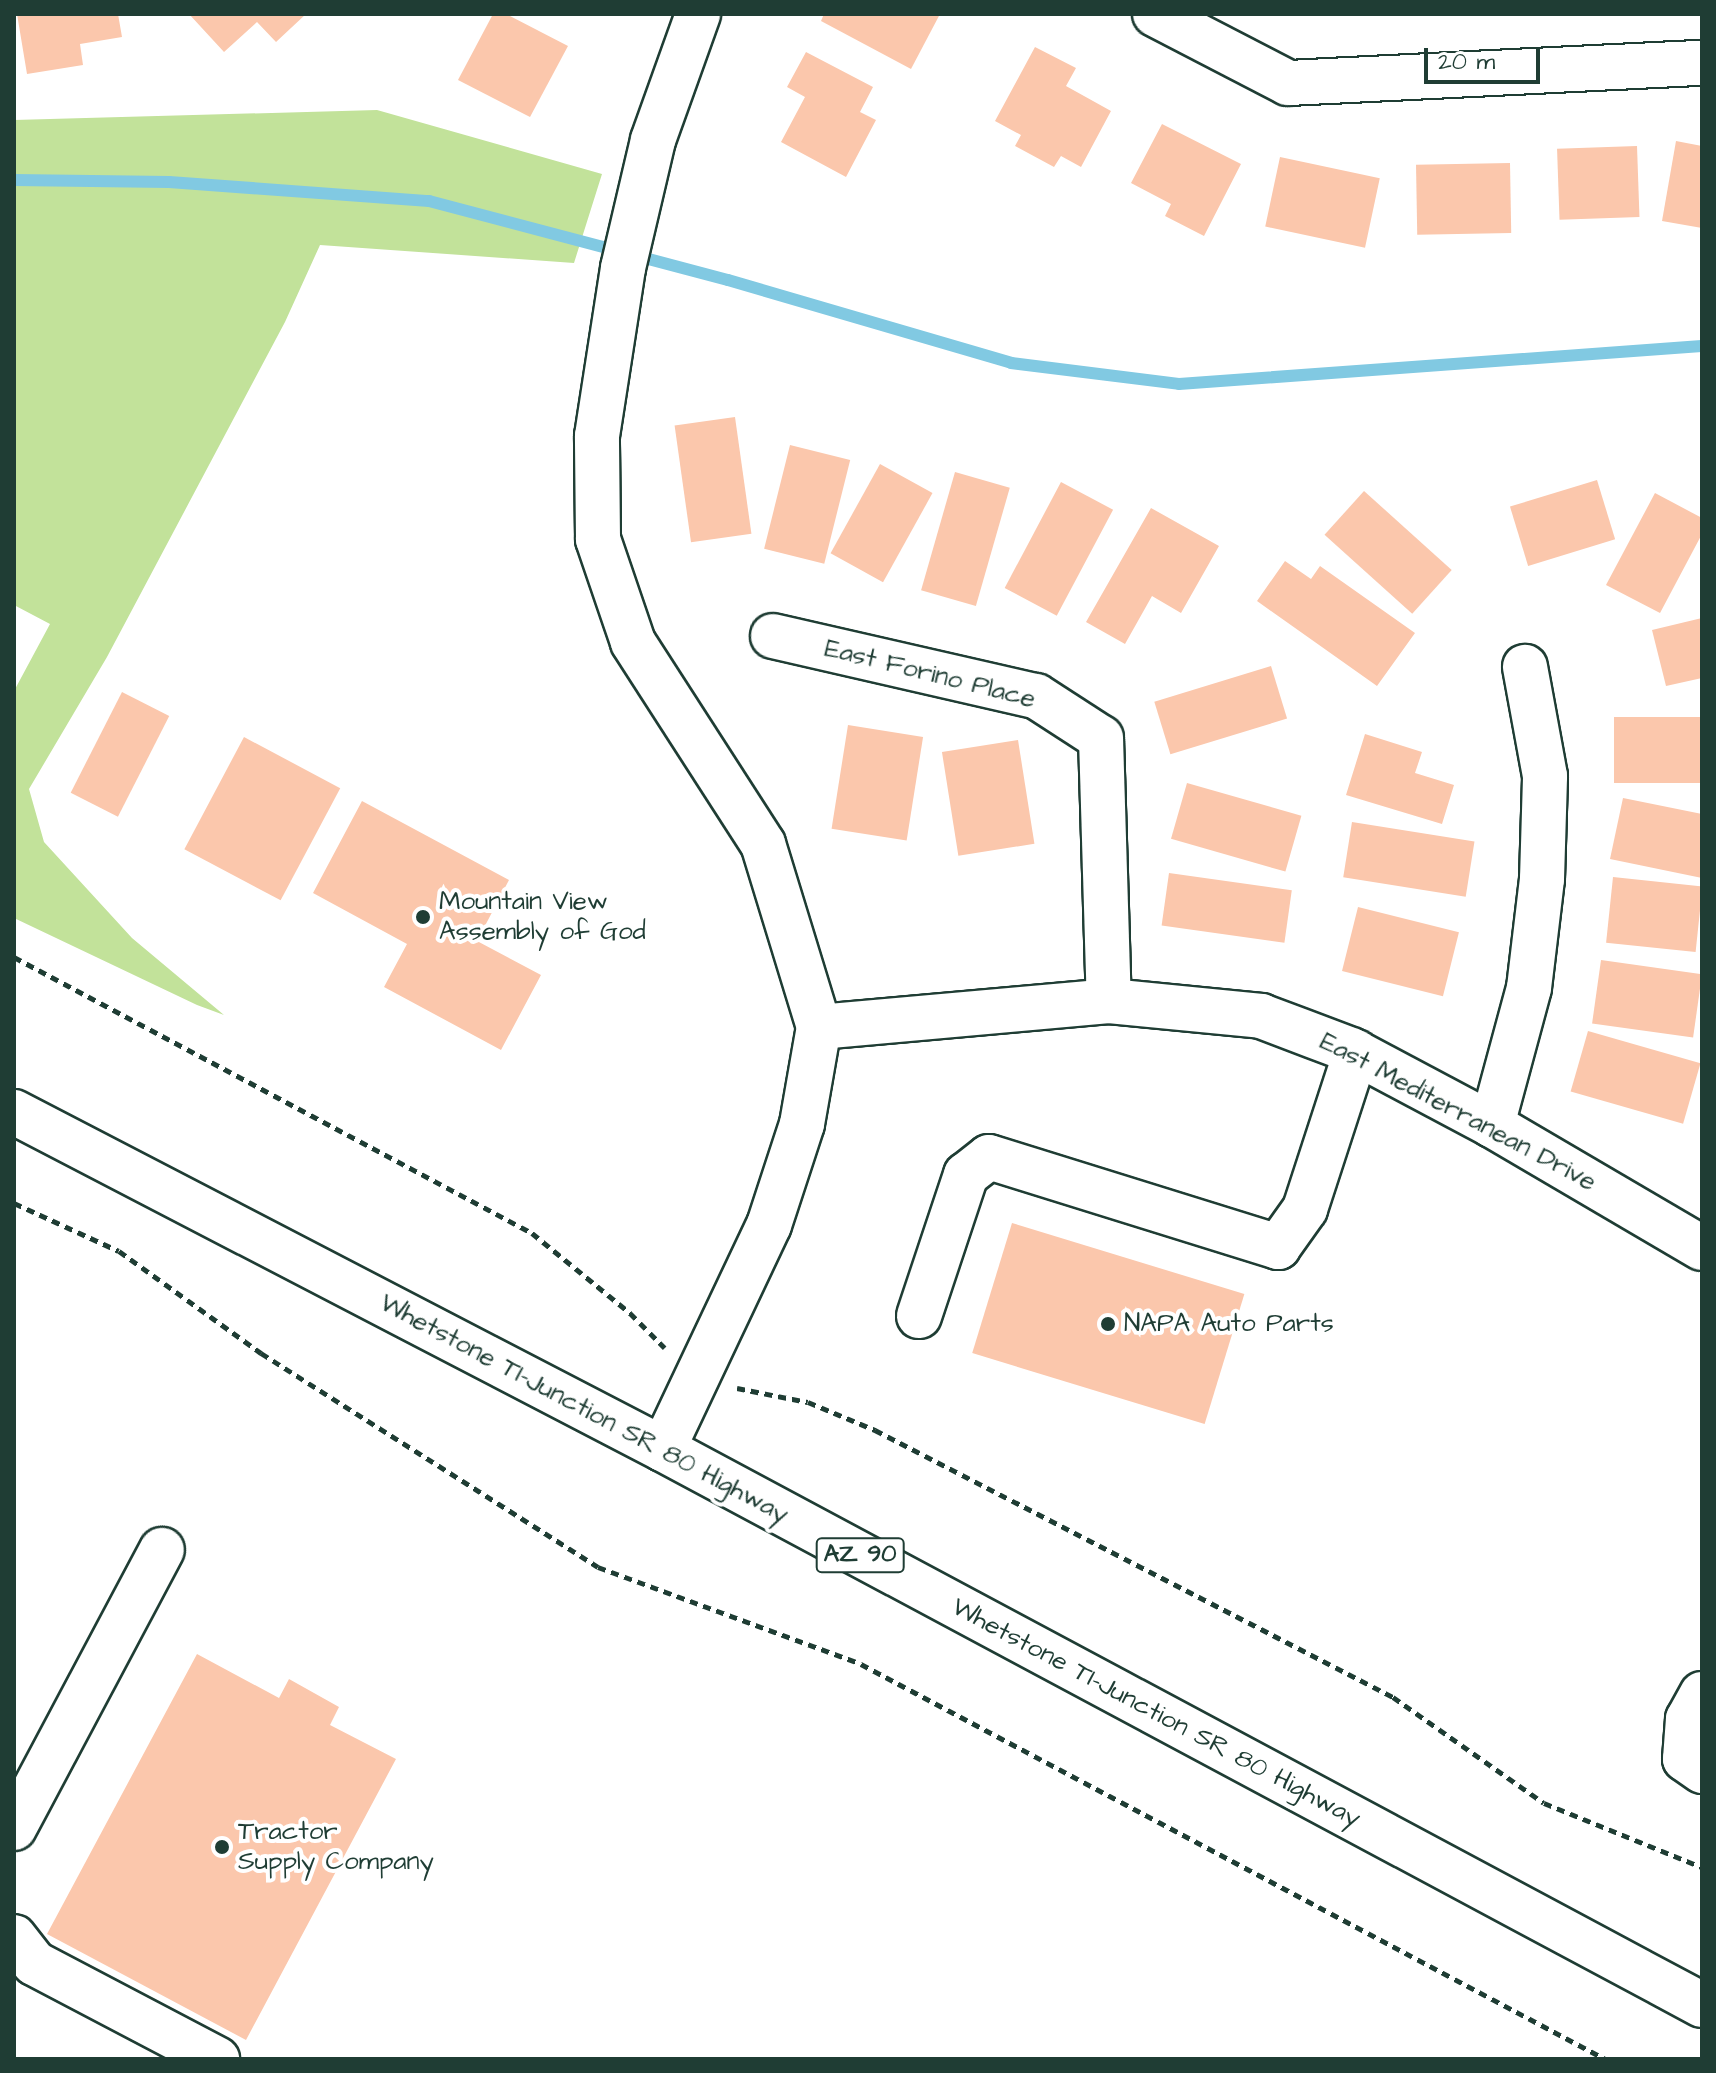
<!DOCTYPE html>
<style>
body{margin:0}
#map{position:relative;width:1716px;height:2073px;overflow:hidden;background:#fff;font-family:"Architects Daughter",sans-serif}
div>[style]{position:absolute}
.green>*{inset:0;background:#c2e29a}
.stream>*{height:12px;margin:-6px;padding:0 6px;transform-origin:6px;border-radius:6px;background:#81c9e2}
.building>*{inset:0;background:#fbc7ac;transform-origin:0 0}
.path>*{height:5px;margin-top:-2.5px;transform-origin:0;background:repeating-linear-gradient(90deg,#1f3d34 0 8px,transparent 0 14px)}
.roads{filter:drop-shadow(2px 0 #1f3d34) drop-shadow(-2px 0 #1f3d34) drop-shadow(0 2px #1f3d34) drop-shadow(0 -2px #1f3d34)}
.minor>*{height:44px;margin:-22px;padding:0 22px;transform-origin:22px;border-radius:22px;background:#fff}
.highway>*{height:44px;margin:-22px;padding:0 22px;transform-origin:22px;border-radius:22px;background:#fff}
.dots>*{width:22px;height:22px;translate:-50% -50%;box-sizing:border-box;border:4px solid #fff;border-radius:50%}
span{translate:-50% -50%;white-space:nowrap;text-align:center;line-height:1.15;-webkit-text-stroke:8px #fff;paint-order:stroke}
.shield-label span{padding:2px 6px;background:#fff;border:2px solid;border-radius:6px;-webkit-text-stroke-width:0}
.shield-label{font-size:24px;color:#1f3d34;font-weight:700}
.street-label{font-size:26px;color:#1f3d34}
.poi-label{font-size:26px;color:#1f3d34}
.left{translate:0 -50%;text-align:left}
.frame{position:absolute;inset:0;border:16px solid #1f3d34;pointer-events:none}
.scale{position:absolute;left:1424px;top:48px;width:116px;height:36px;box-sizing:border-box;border:4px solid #1f3d34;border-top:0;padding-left:10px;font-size:24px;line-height:28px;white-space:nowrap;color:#1f3d34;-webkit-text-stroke:6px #fff;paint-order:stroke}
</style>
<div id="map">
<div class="green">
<div style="clip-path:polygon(377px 110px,602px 174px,574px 263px,320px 245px,285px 322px,107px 657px,29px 789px,44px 842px,132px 938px,224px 1015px,197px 1005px,14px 918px,14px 691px,50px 624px,14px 605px,14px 120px)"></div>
</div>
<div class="stream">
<div style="left:14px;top:180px;width:155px;rotate:0.7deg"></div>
<div style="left:169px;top:182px;width:261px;rotate:4.2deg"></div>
<div style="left:429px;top:201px;width:309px;rotate:14.8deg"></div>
<div style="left:728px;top:280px;width:295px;rotate:16.3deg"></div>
<div style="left:1011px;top:363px;width:169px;rotate:7.1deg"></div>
<div style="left:1179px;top:384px;width:524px;rotate:-4.16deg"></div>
</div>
<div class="building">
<div style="clip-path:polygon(17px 14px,118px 14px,122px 37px,80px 44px,83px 65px,27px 74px)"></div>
<div style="clip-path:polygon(189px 14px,306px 14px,276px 42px,257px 22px,224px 52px)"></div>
<div style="clip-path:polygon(493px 14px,506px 14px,568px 46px,530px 117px,458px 80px)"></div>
<div style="clip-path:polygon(824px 14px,940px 14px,911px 69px,821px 21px)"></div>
<div style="clip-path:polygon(1035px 47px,1076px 68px,1066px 86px,1111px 111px,1081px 167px,1061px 156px,1054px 167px,1015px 146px,1021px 135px,995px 121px)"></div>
<div style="clip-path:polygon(806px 52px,873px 87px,860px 112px,876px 120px,846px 177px,781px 142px,805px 97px,787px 87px)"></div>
<div style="clip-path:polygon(1162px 124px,1241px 164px,1204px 236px,1165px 216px,1171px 204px,1131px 183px)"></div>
<div style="clip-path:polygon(1676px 141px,1702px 146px,1702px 228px,1662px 221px)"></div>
<div style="left:1637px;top:146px;width:71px;height:80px;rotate:88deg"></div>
<div style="left:1280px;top:157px;width:102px;height:71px;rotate:12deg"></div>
<div style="left:1510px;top:163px;width:70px;height:94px;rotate:89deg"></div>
<div style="left:735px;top:417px;width:118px;height:61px;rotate:82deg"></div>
<div style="left:790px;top:445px;width:62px;height:107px;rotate:14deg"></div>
<div style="left:880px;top:464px;width:60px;height:102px;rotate:29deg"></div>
<div style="left:955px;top:472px;width:57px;height:123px;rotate:16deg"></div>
<div style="left:1597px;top:480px;width:62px;height:91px;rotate:73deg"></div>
<div style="left:1061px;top:482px;width:59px;height:120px;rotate:28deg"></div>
<div style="left:1364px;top:491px;width:118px;height:59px;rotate:42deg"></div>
<div style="clip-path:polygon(1655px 493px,1702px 518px,1702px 534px,1660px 613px,1606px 585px)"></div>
<div style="clip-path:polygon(1151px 508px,1219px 546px,1181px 613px,1152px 596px,1125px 644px,1086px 622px)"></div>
<div style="clip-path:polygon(1285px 561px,1311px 579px,1320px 566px,1415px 633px,1377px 686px,1257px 601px)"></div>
<div style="clip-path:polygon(1702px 618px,1702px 678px,1666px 686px,1652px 630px)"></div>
<div style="left:1271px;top:666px;width:55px;height:122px;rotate:73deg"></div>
<div style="left:122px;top:692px;width:53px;height:113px;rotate:27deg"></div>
<div style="left:1702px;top:717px;width:66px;height:88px;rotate:90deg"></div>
<div style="left:848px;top:725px;width:76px;height:105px;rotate:9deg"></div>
<div style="clip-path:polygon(1365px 734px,1422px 752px,1415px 773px,1454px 785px,1442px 824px,1346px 795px)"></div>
<div style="left:244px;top:737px;width:109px;height:127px;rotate:28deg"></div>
<div style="left:1018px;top:740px;width:105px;height:77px;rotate:81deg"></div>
<div style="left:1187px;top:783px;width:119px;height:58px;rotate:16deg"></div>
<div style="clip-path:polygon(1623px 798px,1702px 814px,1702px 878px,1610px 859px)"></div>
<div style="clip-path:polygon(362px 801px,509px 880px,477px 941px,541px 975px,501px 1050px,384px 987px,407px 944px,313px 893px)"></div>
<div style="left:1352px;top:822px;width:124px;height:56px;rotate:9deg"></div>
<div style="left:1169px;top:873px;width:124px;height:53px;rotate:8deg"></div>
<div style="left:1613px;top:877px;width:90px;height:66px;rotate:6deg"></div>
<div style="left:1358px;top:907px;width:104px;height:66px;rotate:14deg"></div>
<div style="left:1601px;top:960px;width:102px;height:64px;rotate:8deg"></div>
<div style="left:1588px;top:1031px;width:117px;height:63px;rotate:16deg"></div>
<div style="left:1012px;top:1223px;width:243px;height:136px;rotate:17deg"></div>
<div style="clip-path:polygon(197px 1654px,279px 1698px,289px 1679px,339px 1707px,330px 1725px,396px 1759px,246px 2040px,47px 1934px)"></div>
</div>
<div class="path">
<div style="left:14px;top:957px;width:587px;rotate:28.05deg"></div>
<div style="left:532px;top:1233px;width:127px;rotate:39.2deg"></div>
<div style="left:630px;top:1313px;width:49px;rotate:45deg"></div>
<div style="left:14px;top:1203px;width:115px;rotate:24.6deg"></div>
<div style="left:119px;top:1251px;width:175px;rotate:35.7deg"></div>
<div style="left:261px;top:1353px;width:399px;rotate:32.4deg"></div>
<div style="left:598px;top:1567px;width:280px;rotate:20.2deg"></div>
<div style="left:861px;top:1664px;width:842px;rotate:27.96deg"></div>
<div style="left:737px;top:1388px;width:72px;rotate:11.2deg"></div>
<div style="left:808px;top:1402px;width:73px;rotate:22.7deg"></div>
<div style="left:875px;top:1430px;width:583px;rotate:27.27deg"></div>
<div style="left:1393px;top:1697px;width:184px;rotate:35.1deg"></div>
<div style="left:1544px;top:1803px;width:170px;rotate:22.1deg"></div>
</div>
<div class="roads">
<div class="minor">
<div style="left:1155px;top:14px;width:150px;rotate:27.4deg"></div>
<div style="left:1288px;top:83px;width:414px;rotate:-2.8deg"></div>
<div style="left:773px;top:636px;width:270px;rotate:12.9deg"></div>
<div style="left:1036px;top:696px;width:77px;rotate:32.9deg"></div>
<div style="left:1101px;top:738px;width:263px;rotate:88.3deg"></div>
<div style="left:819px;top:1027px;width:291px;rotate:-5.1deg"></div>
<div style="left:1109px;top:1001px;width:153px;rotate:5.6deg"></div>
<div style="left:1261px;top:1016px;width:96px;rotate:20.7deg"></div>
<div style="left:1351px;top:1050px;width:160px;rotate:28deg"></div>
<div style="left:1492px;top:1125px;width:243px;rotate:30.4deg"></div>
<div style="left:1492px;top:1125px;width:142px;rotate:-74.9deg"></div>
<div style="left:1529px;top:988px;width:110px;rotate:-83.2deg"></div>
<div style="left:1542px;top:879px;width:103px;rotate:-88.3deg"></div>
<div style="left:1545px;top:776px;width:111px;rotate:-100.4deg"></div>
<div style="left:919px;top:1316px;width:149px;rotate:-71.6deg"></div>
<div style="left:966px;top:1175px;width:29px;rotate:-38deg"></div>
<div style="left:989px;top:1157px;width:303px;rotate:17.3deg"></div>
<div style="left:1278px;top:1247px;width:47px;rotate:-54.6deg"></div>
<div style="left:1305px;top:1209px;width:165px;rotate:-72deg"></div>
<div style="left:663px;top:1449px;width:248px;rotate:-64.7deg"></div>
<div style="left:769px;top:1225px;width:106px;rotate:-71.9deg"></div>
<div style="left:802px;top:1124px;width:98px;rotate:-80.1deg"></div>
<div style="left:819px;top:1027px;width:191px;rotate:-107deg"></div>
<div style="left:763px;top:844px;width:240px;rotate:-122.8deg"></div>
<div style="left:633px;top:642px;width:109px;rotate:-108.8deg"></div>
<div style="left:598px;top:539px;width:103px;rotate:-90.6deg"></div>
<div style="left:597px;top:436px;width:170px;rotate:-81.2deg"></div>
<div style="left:623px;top:268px;width:131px;rotate:-76.8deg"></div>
<div style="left:653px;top:140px;width:134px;rotate:-70.3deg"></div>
<div style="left:1702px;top:1694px;width:29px;rotate:119deg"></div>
<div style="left:1688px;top:1719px;width:40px;rotate:94.3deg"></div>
<div style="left:1685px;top:1759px;width:21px;rotate:35deg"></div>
<div style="left:14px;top:1828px;width:315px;rotate:-62deg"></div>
<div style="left:14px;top:1937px;width:33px;rotate:52deg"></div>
<div style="left:34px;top:1963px;width:207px;rotate:27.7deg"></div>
</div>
<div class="highway">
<div style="left:14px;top:1112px;width:731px;rotate:27.44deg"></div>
<div style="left:663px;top:1449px;width:1178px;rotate:28.15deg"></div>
</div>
</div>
<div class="dots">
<div style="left:423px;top:917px;background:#1f3d34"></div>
<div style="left:1108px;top:1324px;background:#1f3d34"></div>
<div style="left:222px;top:1847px;background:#1f3d34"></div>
</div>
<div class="shield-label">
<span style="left:860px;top:1555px">AZ 90</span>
</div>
<div class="street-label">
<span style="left:930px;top:674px;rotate:14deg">East Forino Place</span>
<span style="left:1458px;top:1112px;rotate:28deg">East Mediterranean Drive</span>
<span style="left:584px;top:1409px;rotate:28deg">Whetstone TI-Junction SR 80 Highway</span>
<span style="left:1156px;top:1713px;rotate:28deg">Whetstone TI-Junction SR 80 Highway</span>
</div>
<div class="poi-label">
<span class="left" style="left:439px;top:917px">Mountain View<br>Assembly of God</span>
<span class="left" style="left:1124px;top:1324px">NAPA Auto Parts</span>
<span class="left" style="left:238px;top:1847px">Tractor<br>Supply Company</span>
</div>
<div class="frame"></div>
<div class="scale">20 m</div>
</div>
